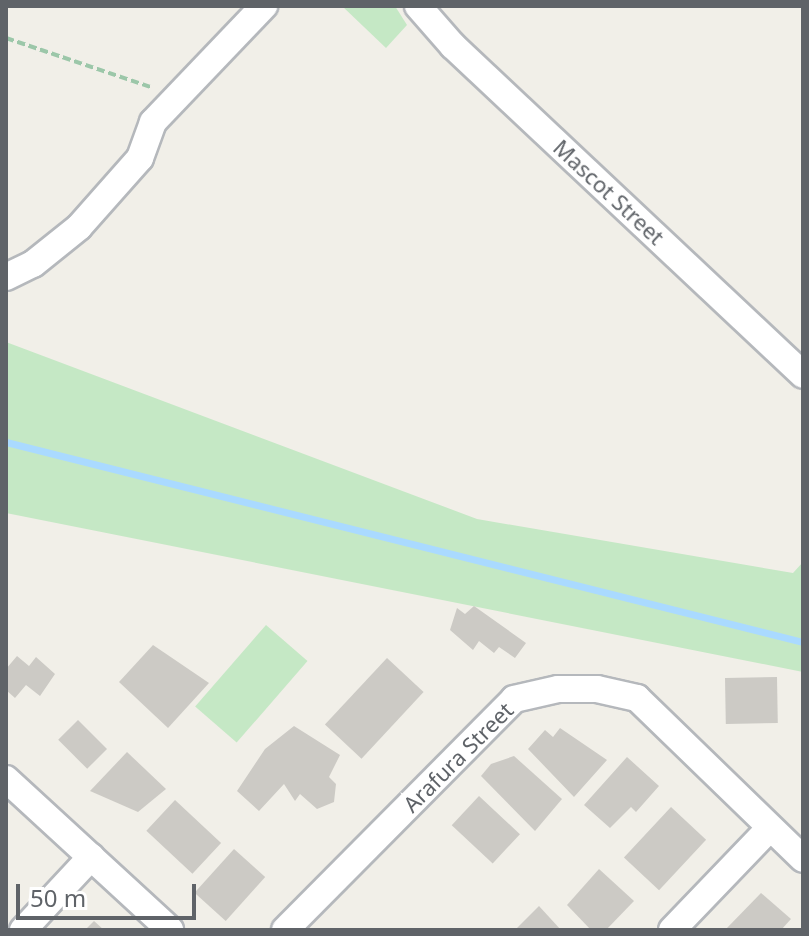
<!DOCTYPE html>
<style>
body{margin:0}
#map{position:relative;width:809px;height:936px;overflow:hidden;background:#f1efe8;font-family:"Noto Sans",sans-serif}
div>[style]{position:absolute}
.green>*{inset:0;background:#c5e8c5;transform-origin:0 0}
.stream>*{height:7px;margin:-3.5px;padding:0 3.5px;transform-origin:3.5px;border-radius:3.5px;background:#aadaff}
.building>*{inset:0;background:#cccac5;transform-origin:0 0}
.path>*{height:4px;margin-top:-2px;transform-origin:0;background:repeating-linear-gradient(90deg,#9cc7a9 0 8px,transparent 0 12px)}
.roads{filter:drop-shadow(2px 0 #b5b8bc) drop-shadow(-2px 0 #b5b8bc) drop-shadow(0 2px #b5b8bc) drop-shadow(0 -2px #b5b8bc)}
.street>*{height:26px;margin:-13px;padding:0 13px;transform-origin:13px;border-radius:13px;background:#fff}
span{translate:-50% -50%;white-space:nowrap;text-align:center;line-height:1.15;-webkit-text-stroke:6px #fff;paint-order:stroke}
.street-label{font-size:22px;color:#5f6368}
.frame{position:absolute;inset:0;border:8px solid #5f6368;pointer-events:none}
.scale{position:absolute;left:16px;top:884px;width:180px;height:36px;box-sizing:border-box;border:4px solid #5f6368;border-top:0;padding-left:10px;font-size:24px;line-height:28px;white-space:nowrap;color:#5f6368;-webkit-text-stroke:6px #fff;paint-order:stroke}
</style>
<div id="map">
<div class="green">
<div style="clip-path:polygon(342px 6px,395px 6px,407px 25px,386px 48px)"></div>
<div style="clip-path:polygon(6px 342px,477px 519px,793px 573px,803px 562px,803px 672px,6px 513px)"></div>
<div style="left:266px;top:625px;width:55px;height:108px;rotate:41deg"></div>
</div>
<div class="stream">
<div style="left:6px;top:442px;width:822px;rotate:14.09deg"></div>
</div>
<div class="building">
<div style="clip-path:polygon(474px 606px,526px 643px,515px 658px,499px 647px,494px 653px,479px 641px,473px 650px,450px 630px,457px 608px,465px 614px)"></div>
<div style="clip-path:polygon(153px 645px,209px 683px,168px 728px,119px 682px)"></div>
<div style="clip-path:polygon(17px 656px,29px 666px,36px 657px,55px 674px,40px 696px,26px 685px,15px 698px,6px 690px,6px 669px)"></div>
<div style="left:387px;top:658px;width:50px;height:91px;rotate:43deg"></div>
<div style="left:777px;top:677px;width:46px;height:52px;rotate:89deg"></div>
<div style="left:78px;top:720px;width:41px;height:28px;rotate:45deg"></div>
<div style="clip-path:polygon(294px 726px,340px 755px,329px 777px,336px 784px,334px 802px,317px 809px,300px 794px,295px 801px,284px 784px,259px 811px,237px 791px,265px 749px)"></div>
<div style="clip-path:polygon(560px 728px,607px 760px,574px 797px,528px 749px,545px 730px,553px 737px)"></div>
<div style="clip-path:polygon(127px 752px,166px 789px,138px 812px,90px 791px)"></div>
<div style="clip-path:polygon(514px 756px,562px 799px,535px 831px,481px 776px,491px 764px)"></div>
<div style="clip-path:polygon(627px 757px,659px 786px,636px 812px,631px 807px,610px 828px,584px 805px)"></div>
<div style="left:479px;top:796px;width:56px;height:40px;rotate:43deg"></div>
<div style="left:175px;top:800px;width:63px;height:42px;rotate:43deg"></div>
<div style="left:671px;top:807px;width:48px;height:69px;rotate:43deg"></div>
<div style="left:234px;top:849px;width:42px;height:59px;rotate:42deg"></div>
<div style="clip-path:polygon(599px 869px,634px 901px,606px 930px,591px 930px,567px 905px)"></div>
<div style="clip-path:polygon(761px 893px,791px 919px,781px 930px,725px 930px)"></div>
<div style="clip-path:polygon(539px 906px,561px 930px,515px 930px)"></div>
<div style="clip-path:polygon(94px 921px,104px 930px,85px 930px)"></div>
</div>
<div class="path">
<div style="left:6px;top:38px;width:153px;rotate:18.7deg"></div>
</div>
<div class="roads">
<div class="street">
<div style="left:418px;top:6px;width:53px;rotate:48.8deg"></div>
<div style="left:453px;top:46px;width:480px;rotate:43.2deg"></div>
<div style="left:6px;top:277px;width:30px;rotate:-26deg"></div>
<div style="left:33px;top:264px;width:59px;rotate:-38.8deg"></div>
<div style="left:79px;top:227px;width:92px;rotate:-48.5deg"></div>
<div style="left:140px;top:158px;width:38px;rotate:-70deg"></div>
<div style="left:153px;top:122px;width:161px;rotate:-46.3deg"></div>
<div style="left:6px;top:779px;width:223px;rotate:42.6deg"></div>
<div style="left:23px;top:930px;width:100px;rotate:-47deg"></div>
<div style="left:285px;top:930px;width:325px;rotate:-45.2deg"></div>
<div style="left:514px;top:699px;width:45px;rotate:-12.8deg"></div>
<div style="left:558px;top:689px;width:39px"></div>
<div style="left:597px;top:689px;width:41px;rotate:12.7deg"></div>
<div style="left:637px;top:698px;width:231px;rotate:44.1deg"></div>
<div style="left:672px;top:930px;width:140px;rotate:-46.2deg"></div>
</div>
</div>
<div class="street-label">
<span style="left:609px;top:192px;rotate:43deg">Mascot Street</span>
<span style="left:458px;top:757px;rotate:-45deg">Arafura Street</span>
</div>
<div class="frame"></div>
<div class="scale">50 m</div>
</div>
